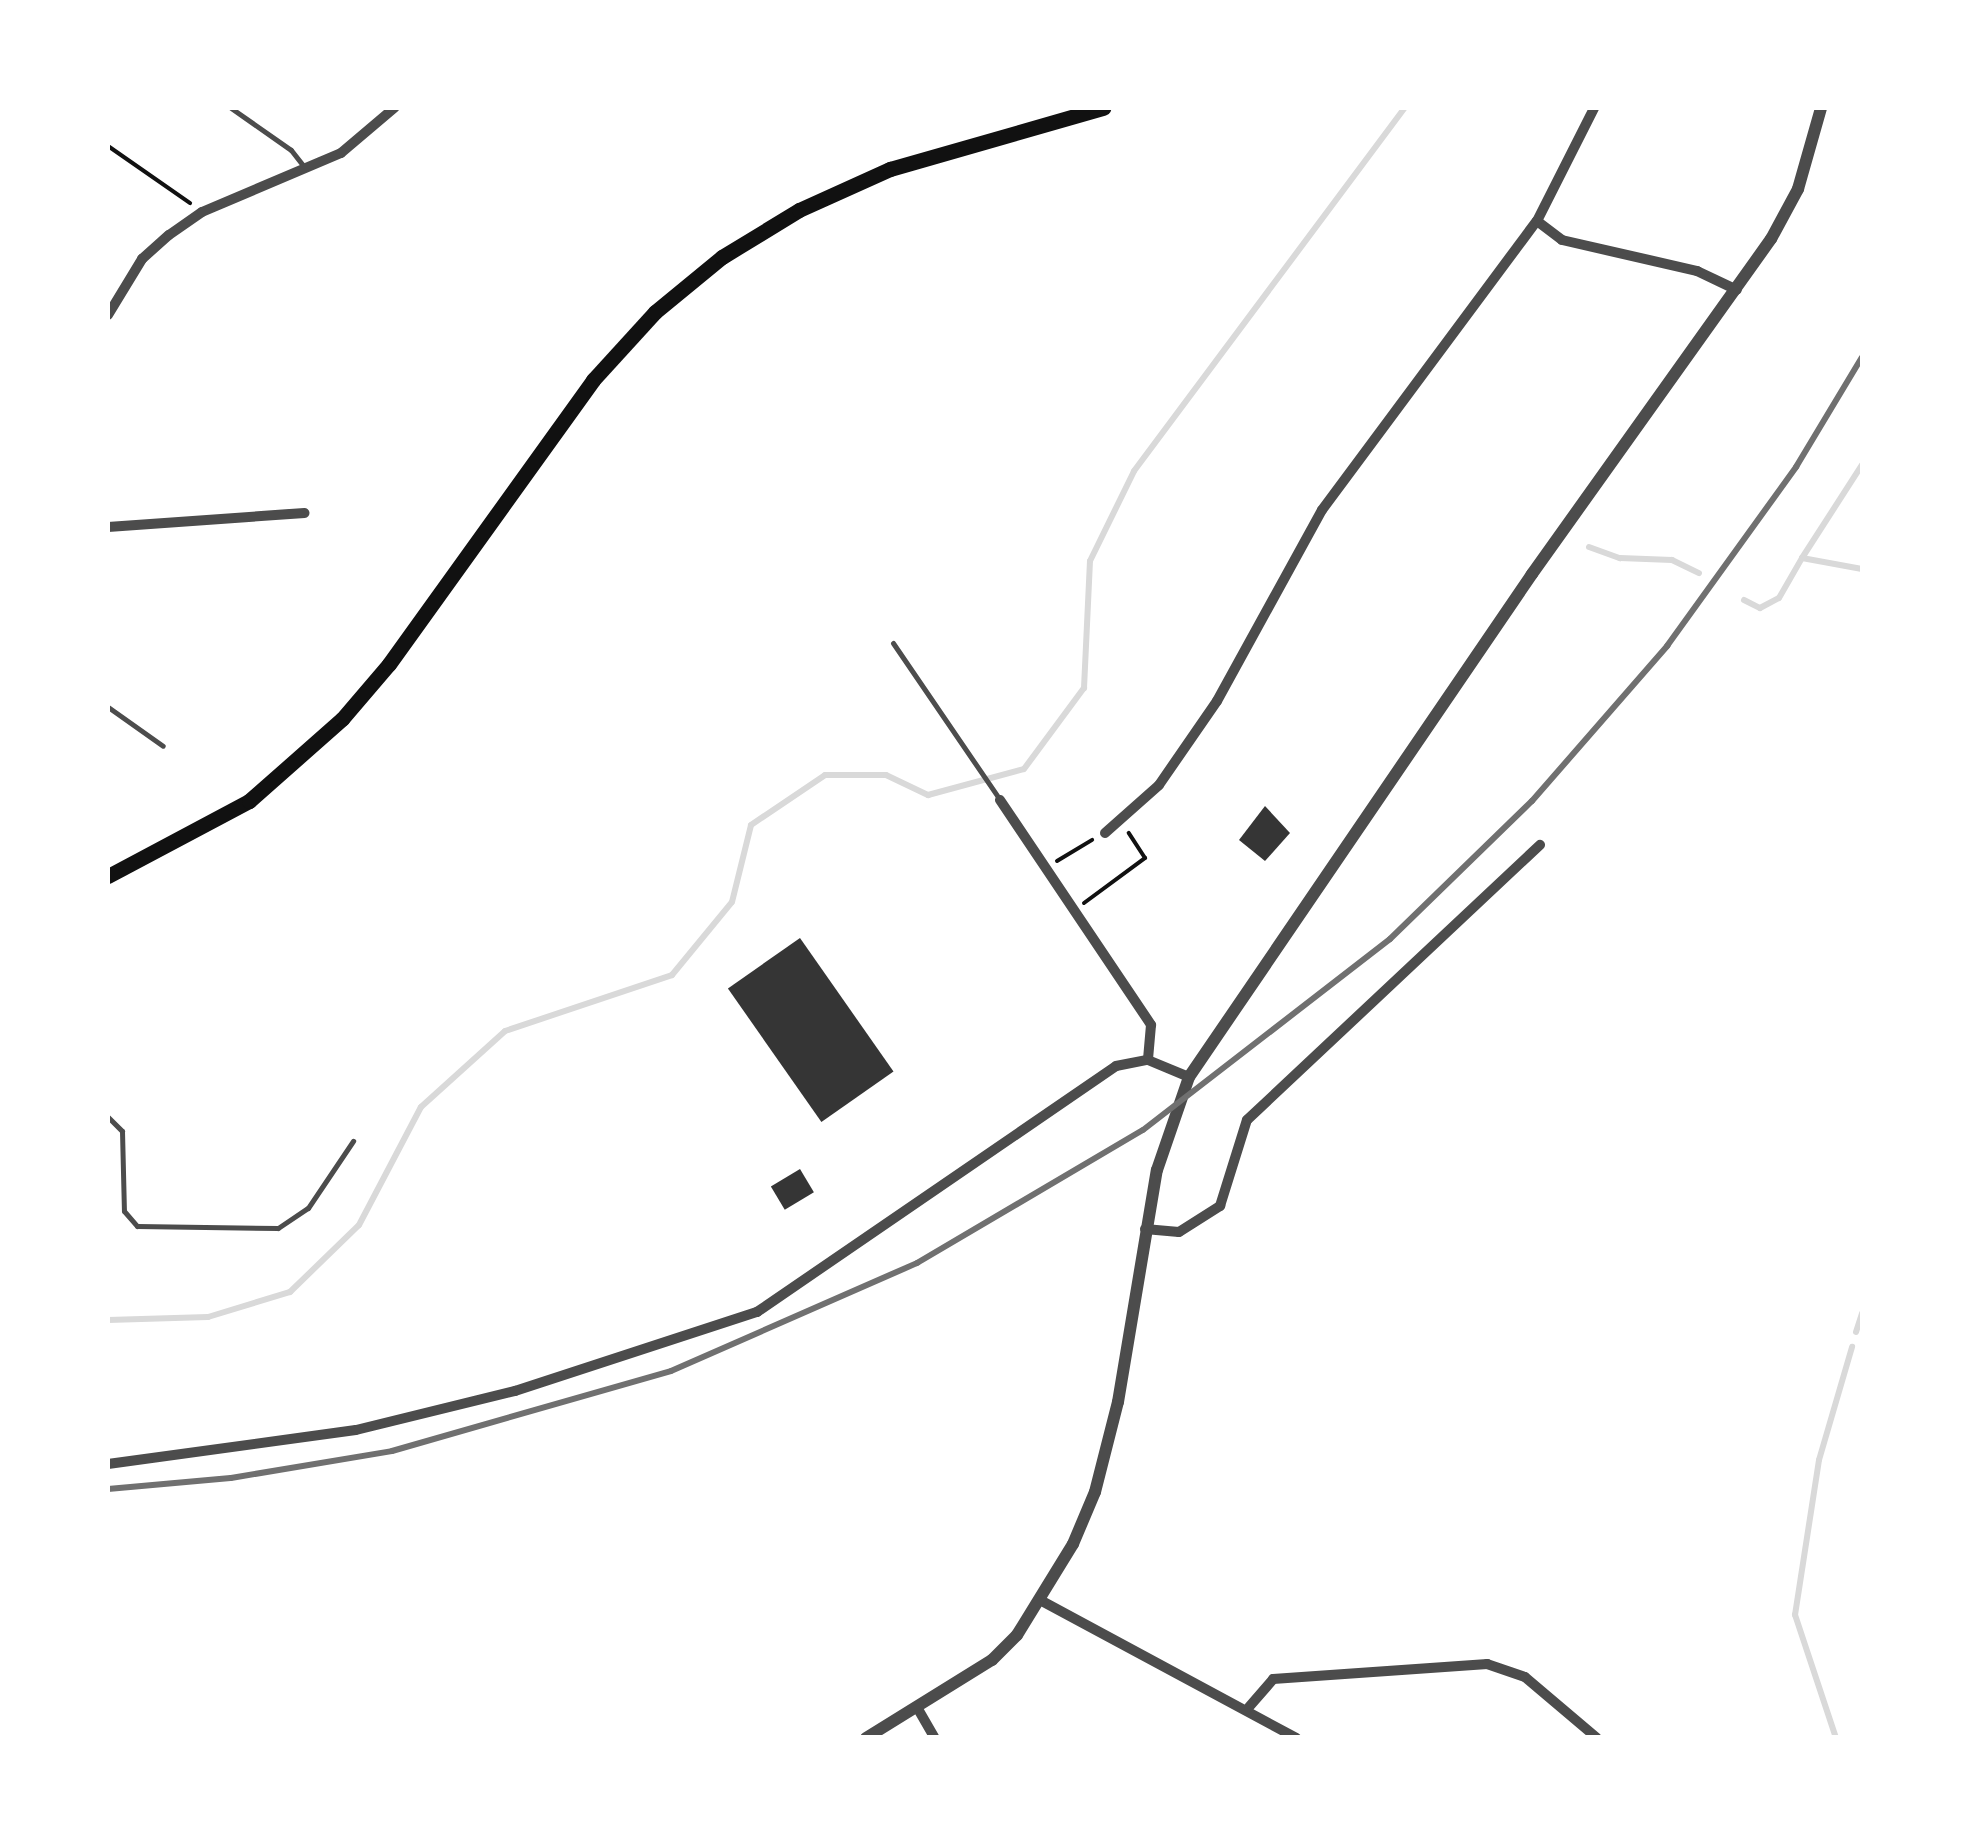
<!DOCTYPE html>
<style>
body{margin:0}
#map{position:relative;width:1970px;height:1845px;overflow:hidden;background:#fff;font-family:"Titillium Web",sans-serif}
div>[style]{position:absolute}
.stream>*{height:6px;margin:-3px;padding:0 3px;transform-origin:3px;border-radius:3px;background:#d9d9d9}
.building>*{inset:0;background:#353535;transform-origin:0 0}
.path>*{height:4px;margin:-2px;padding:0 2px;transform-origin:2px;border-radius:2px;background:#111}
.service>*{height:5px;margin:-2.5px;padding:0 2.5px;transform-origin:2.5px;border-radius:2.5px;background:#4c4c4c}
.minor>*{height:10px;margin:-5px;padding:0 5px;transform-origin:5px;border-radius:5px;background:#4c4c4c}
.tertiary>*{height:12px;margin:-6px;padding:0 6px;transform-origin:6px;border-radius:6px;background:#4c4c4c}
.primary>*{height:15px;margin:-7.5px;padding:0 7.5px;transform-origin:7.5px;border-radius:7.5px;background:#111}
.rail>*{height:6px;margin:-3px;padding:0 3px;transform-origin:3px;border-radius:3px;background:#707070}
span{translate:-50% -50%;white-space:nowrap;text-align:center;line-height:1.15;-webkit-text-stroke:10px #fff;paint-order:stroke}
.frame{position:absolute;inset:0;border:110px solid #fff;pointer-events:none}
</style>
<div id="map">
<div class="stream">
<div style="left:1589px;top:547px;width:33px;rotate:20deg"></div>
<div style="left:1620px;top:558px;width:52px;rotate:2.2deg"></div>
<div style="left:1672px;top:560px;width:30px;rotate:26deg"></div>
<div style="left:1802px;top:558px;width:111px;rotate:-57.2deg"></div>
<div style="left:1744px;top:600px;width:18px;rotate:27deg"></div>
<div style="left:1760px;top:608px;width:21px;rotate:-28deg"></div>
<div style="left:1779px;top:598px;width:46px;rotate:-60.1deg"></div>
<div style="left:1802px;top:558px;width:61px;rotate:10.4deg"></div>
<div style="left:108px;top:1320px;width:100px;rotate:-1.7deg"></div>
<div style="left:208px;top:1317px;width:86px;rotate:-17deg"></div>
<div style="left:290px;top:1292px;width:96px;rotate:-44.2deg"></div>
<div style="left:359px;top:1225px;width:133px;rotate:-62.3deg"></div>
<div style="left:421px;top:1107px;width:113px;rotate:-42.1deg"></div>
<div style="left:505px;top:1031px;width:176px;rotate:-18.5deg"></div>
<div style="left:672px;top:975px;width:94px;rotate:-50.6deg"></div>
<div style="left:732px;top:902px;width:79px;rotate:-76.1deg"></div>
<div style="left:751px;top:825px;width:89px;rotate:-34deg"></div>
<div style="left:825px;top:775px;width:61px"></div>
<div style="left:886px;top:775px;width:47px;rotate:25.5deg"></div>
<div style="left:928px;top:795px;width:99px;rotate:-15.2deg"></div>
<div style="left:1024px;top:769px;width:101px;rotate:-53.5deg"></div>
<div style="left:1084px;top:688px;width:127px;rotate:-87.3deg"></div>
<div style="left:1090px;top:561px;width:100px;rotate:-63.9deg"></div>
<div style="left:1134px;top:471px;width:453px;rotate:-53.3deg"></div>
<div style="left:1856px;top:1332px;width:20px;rotate:-72deg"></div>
<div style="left:1836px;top:1738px;width:130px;rotate:-108.4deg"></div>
<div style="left:1795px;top:1615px;width:157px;rotate:-81.2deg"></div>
<div style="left:1819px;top:1460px;width:118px;rotate:-73.7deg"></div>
</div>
<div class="building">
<div style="clip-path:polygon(1265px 806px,1290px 833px,1265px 861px,1239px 840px)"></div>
<div style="left:800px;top:938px;width:163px;height:88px;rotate:55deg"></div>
<div style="left:800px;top:1169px;width:27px;height:34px;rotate:59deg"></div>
</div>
<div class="path">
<div style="left:108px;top:146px;width:100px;rotate:34.8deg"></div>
<div style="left:1057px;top:861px;width:41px;rotate:-31deg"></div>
<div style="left:1084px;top:903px;width:76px;rotate:-36.4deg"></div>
<div style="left:1145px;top:858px;width:30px;rotate:-123deg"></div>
</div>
<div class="service">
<div style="left:231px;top:108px;width:73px;rotate:35deg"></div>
<div style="left:291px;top:150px;width:24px;rotate:52deg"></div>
<div style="left:893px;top:643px;width:190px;rotate:55.7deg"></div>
<div style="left:108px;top:707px;width:67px;rotate:35.3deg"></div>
<div style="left:108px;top:1117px;width:20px;rotate:45deg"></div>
<div style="left:122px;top:1131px;width:80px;rotate:88.6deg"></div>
<div style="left:124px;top:1211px;width:20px;rotate:49deg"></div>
<div style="left:137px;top:1226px;width:141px;rotate:0.8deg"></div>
<div style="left:278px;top:1228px;width:36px;rotate:-34deg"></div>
<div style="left:308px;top:1208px;width:81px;rotate:-56.1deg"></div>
</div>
<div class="minor">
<div style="left:1537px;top:221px;width:31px;rotate:37deg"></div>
<div style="left:1562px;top:240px;width:139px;rotate:12.9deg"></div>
<div style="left:1697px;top:271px;width:44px;rotate:25.4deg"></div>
<div style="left:108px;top:315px;width:66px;rotate:-58.7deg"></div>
<div style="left:142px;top:259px;width:36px;rotate:-42deg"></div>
<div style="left:169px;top:235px;width:40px;rotate:-34.9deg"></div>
<div style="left:202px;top:212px;width:151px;rotate:-23deg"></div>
<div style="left:341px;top:153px;width:70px;rotate:-40.3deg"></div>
<div style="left:108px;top:527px;width:197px;rotate:-4.1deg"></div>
<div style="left:1000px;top:800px;width:271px;rotate:56.1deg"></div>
<div style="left:1151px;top:1025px;width:35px;rotate:95deg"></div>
<div style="left:1105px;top:833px;width:72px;rotate:-41.6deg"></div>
<div style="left:1159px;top:785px;width:102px;rotate:-55.4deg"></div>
<div style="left:1217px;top:701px;width:218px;rotate:-61.2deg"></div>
<div style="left:1322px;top:510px;width:360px;rotate:-53.4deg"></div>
<div style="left:1537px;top:221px;width:127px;rotate:-63.2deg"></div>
<div style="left:1145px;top:1229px;width:34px;rotate:5deg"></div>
<div style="left:1179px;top:1232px;width:49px;rotate:-32.4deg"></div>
<div style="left:1220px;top:1206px;width:90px;rotate:-72.6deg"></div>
<div style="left:1247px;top:1120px;width:402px;rotate:-43.2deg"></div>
<div style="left:108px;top:1464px;width:250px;rotate:-7.8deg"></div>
<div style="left:356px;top:1430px;width:164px;rotate:-13.8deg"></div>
<div style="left:515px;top:1391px;width:255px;rotate:-18.1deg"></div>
<div style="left:757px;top:1312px;width:435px;rotate:-34.4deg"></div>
<div style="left:1116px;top:1066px;width:33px;rotate:-11deg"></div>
<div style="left:1148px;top:1060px;width:44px;rotate:22.5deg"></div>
<div style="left:1040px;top:1600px;width:291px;rotate:28.3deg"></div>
<div style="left:1249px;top:1707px;width:37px;rotate:-49deg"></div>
<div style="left:1273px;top:1679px;width:215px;rotate:-4deg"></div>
<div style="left:1487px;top:1664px;width:40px;rotate:18.9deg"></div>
<div style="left:1525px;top:1677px;width:94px;rotate:40.3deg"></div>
<div style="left:918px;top:1709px;width:34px;rotate:60deg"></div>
</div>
<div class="tertiary">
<div style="left:866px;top:1738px;width:148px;rotate:-31.8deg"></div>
<div style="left:992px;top:1660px;width:35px;rotate:-45deg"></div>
<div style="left:1017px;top:1635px;width:107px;rotate:-58.4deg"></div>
<div style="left:1073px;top:1544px;width:56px;rotate:-67.1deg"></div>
<div style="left:1095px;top:1492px;width:93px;rotate:-75.7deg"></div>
<div style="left:1118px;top:1402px;width:235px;rotate:-80.5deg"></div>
<div style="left:1157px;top:1170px;width:98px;rotate:-71deg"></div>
<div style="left:1189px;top:1077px;width:609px;rotate:-55.71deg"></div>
<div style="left:1532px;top:574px;width:412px;rotate:-54.5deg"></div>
<div style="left:1771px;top:239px;width:57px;rotate:-61.6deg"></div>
<div style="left:1798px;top:189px;width:84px;rotate:-74.1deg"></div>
</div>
<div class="primary">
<div style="left:108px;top:876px;width:160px;rotate:-28deg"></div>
<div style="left:249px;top:801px;width:124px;rotate:-41.4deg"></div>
<div style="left:342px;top:719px;width:72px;rotate:-49.5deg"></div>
<div style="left:389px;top:664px;width:350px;rotate:-54.3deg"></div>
<div style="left:593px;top:380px;width:92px;rotate:-47.6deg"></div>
<div style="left:655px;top:312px;width:87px;rotate:-39.4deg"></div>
<div style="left:722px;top:257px;width:90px;rotate:-31.4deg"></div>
<div style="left:799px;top:210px;width:100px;rotate:-24.3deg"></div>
<div style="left:890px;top:169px;width:222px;rotate:-16deg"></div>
</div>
<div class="rail">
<div style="left:108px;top:1489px;width:123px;rotate:-5.1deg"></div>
<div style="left:231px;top:1478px;width:163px;rotate:-9.5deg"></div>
<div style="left:392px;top:1451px;width:290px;rotate:-16deg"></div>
<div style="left:671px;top:1371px;width:269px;rotate:-23.7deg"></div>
<div style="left:917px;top:1263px;width:262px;rotate:-30.5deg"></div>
<div style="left:1143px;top:1130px;width:312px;rotate:-37.7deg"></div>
<div style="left:1390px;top:939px;width:198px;rotate:-44.2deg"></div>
<div style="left:1532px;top:801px;width:206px;rotate:-48.9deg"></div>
<div style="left:1667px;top:646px;width:221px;rotate:-54.2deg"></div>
<div style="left:1796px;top:467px;width:128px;rotate:-59deg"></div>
</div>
<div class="frame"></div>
</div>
